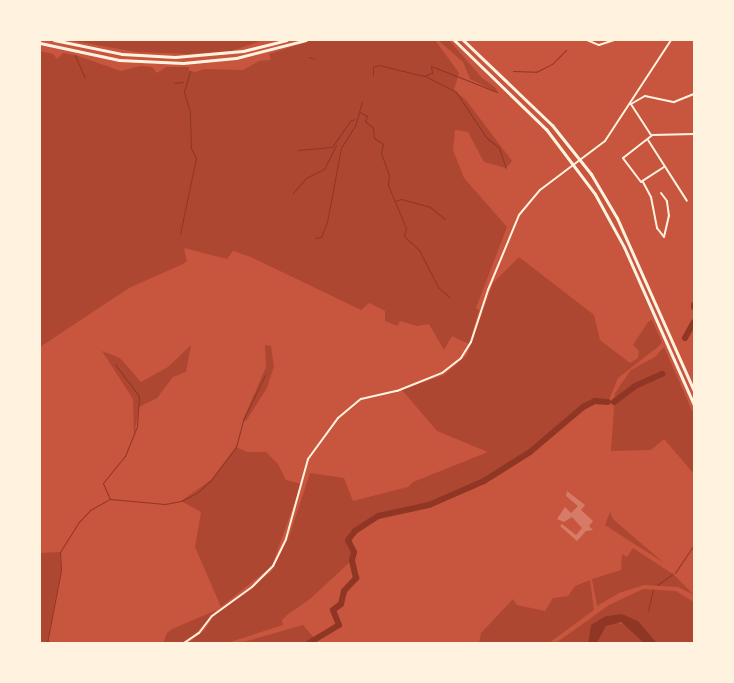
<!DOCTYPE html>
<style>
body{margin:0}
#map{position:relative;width:734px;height:683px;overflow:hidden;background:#c8553d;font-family:Jost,sans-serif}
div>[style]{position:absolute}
.green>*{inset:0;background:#ae4732}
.water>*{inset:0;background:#8f3625}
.stream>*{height:1px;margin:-0.5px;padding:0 0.5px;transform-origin:0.5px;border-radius:0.5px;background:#8f3625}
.river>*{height:6px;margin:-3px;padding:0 3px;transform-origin:3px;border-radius:3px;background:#8f3625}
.building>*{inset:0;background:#d67c66}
.minor>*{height:2px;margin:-1px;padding:0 1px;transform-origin:1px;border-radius:1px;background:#fff3e0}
.trunk>*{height:3px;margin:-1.5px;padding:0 1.5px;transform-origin:1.5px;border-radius:1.5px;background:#fff3e0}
span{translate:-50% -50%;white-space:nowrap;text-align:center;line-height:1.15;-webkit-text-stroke:5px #fff3e0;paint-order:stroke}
.frame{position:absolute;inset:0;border:41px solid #fff3e0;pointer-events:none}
</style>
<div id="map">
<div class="green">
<div style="clip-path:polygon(68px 40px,263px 40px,231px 51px,189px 54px,136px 52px)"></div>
<div style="clip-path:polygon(313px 40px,435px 40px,459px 73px,454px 90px,466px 100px,512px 161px,506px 168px,484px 162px,468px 132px,455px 130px,453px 150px,464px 178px,507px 227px,476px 308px,479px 310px,469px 344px,452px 336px,444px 350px,429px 324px,417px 326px,400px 321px,397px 326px,385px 321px,385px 311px,369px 303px,361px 310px,251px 257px,233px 251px,227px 259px,184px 248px,187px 261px,183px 264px,129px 288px,40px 347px,40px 51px,53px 54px,57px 59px,63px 53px,75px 55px,121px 71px,140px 66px,152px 67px,157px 73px,166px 67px,189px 67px,189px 71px,196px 72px,204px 69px,243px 70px,259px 61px,271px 60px,269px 54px)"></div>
<div style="clip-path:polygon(438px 40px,449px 40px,482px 78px,496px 88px,497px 92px,470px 79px,463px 62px)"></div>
<div style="clip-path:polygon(519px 257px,594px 315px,600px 340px,630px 363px,638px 358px,639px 351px,633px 345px,648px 322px,652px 320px,662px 342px,659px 346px,618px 378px,608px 402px,595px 401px,583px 407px,507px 468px,429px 505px,378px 516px,355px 531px,348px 540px,354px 552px,352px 560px,310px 599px,287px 615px,282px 620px,283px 625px,230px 642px,188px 643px,204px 631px,213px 617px,272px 571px,290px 534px,310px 473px,344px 478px,353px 501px,408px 487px,413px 482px,488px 452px,437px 431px,402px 390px,444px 375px,467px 355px,493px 283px)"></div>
<div style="clip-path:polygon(191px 345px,186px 372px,173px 377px,157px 398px,139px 407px,134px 436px,133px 399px,102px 351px,120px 358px,141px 382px,168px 367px)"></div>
<div style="clip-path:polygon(265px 345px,271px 346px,274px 366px,267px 388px,246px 421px,243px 420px,266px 367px)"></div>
<div style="clip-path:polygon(664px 347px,694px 415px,694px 474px,664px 439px,651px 450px,611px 451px,615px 393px,631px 370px,655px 357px)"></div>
<div style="clip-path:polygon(236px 447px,247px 452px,266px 452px,278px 464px,286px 480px,301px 484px,272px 566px,221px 607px,195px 547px,201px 512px,181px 501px,211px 480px)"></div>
<div style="clip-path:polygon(610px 512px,613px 519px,664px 563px,605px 525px)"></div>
<div style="clip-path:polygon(633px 548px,673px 574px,694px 595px,678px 587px,644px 585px,619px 593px,597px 606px,592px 579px,621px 570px,622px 554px,627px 557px)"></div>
<div style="clip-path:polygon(60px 552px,61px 570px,48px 640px,52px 643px,40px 643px,40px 553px)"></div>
<div style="clip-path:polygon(590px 580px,594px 610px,549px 643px,479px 643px,481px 633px,513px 599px,517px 605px,545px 611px,553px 598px,568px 596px,575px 586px)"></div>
<div style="clip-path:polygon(643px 589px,676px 591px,694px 602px,694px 643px,657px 643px,638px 621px,622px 614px,606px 616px,590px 631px,588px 643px,556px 643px,609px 605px)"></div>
<div style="clip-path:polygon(217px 610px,193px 636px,181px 643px,163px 643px,167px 633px,172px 629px)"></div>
<div style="clip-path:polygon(613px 622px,627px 625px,644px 643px,597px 643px,606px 626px)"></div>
<div style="clip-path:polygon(303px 625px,314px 638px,309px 643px,240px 643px)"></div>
</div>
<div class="water">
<div style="clip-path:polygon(622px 614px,638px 621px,657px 643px,644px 643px,621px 622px,606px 626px,597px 643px,588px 643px,591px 625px,606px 616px)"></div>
</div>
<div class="stream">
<div style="left:75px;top:55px;width:25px;rotate:67deg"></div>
<div style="left:309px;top:57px;width:6px;rotate:18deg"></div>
<div style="left:513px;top:71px;width:23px;rotate:2deg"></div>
<div style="left:536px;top:72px;width:18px;rotate:-27deg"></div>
<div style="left:552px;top:64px;width:20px;rotate:-45deg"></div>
<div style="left:373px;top:75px;width:8px;rotate:-90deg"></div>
<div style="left:373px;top:67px;width:6px;rotate:-18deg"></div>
<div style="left:379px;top:65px;width:46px;rotate:13.7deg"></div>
<div style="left:424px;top:76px;width:9px;rotate:-21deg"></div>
<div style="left:432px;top:73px;width:7px;rotate:-98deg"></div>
<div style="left:431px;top:66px;width:71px;rotate:21.5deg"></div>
<div style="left:425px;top:76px;width:35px;rotate:27deg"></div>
<div style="left:456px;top:92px;width:54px;rotate:56.3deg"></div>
<div style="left:486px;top:137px;width:17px;rotate:40deg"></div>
<div style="left:499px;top:148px;width:21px;rotate:71deg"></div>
<div style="left:174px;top:83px;width:9px;rotate:-6deg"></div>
<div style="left:360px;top:112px;width:8px;rotate:30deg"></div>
<div style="left:367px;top:116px;width:5px;rotate:112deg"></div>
<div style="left:365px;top:121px;width:11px;rotate:41deg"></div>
<div style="left:373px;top:128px;width:10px;rotate:84deg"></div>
<div style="left:374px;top:138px;width:11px;rotate:34deg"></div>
<div style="left:383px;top:144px;width:9px;rotate:103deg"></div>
<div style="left:381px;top:153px;width:23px;rotate:70deg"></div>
<div style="left:389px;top:175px;width:10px;rotate:96deg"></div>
<div style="left:388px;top:185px;width:47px;rotate:67.3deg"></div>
<div style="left:406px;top:228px;width:8px;rotate:104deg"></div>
<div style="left:404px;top:236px;width:21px;rotate:43deg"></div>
<div style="left:419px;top:250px;width:42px;rotate:62.8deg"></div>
<div style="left:438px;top:287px;width:15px;rotate:42deg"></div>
<div style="left:298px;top:150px;width:34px;rotate:-5deg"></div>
<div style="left:332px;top:147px;width:32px;rotate:-55deg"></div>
<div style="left:350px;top:121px;width:5px;rotate:-22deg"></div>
<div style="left:293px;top:193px;width:20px;rotate:-49deg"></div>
<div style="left:306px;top:178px;width:20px;rotate:-27deg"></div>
<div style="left:324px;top:169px;width:27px;rotate:-63deg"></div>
<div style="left:395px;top:201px;width:6px;rotate:-18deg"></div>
<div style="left:401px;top:199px;width:30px;rotate:15deg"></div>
<div style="left:430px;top:207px;width:19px;rotate:39deg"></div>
<div style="left:180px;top:234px;width:78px;rotate:-78.1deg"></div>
<div style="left:196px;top:158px;width:11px;rotate:-117deg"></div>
<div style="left:191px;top:148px;width:36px;rotate:-92deg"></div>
<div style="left:190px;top:112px;width:21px;rotate:-107deg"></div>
<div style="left:184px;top:92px;width:22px;rotate:-74deg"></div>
<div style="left:315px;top:238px;width:6px;rotate:-9deg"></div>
<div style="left:321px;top:237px;width:16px;rotate:-68deg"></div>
<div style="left:327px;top:222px;width:75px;rotate:-79.3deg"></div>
<div style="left:341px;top:148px;width:26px;rotate:-58deg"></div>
<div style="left:355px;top:126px;width:25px;rotate:-74deg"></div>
<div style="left:110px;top:499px;width:55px;rotate:5.2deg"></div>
<div style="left:165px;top:504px;width:16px;rotate:-11deg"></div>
<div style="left:181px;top:501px;width:18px;rotate:-27deg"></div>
<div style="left:197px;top:493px;width:19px;rotate:-43deg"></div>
<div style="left:211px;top:480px;width:41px;rotate:-52.9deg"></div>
<div style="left:236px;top:447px;width:28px;rotate:-75deg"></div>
<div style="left:243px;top:420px;width:50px;rotate:-63.9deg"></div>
<div style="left:675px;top:573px;width:34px;rotate:-56deg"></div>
<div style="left:657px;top:585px;width:19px;rotate:-35deg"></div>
<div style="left:648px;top:611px;width:22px;rotate:-77deg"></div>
<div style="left:47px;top:643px;width:74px;rotate:-79.1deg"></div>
<div style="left:61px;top:570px;width:18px;rotate:-93deg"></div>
<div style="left:60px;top:552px;width:36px;rotate:-58deg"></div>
<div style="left:79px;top:522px;width:16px;rotate:-47deg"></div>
<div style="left:90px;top:510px;width:23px;rotate:-29deg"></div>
<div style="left:110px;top:499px;width:17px;rotate:-114deg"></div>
<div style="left:103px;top:483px;width:35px;rotate:-51deg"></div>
<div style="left:125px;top:456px;width:32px;rotate:-68deg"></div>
<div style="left:137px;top:426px;width:30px;rotate:-86deg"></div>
<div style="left:139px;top:396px;width:40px;rotate:-127deg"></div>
</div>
<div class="river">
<div style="left:694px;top:305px;width:2px;rotate:90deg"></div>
<div style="left:685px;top:338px;width:18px;rotate:-61deg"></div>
<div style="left:614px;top:402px;width:26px;rotate:-37deg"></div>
<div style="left:635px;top:386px;width:30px;rotate:-24deg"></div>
<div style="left:309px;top:643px;width:35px;rotate:-31deg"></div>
<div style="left:339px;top:625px;width:16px;rotate:-112deg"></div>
<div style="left:333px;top:610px;width:10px;rotate:-37deg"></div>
<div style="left:341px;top:604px;width:13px;rotate:-77deg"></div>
<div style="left:344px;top:591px;width:18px;rotate:-47deg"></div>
<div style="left:356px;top:578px;width:18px;rotate:-103deg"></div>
<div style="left:352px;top:560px;width:8px;rotate:-76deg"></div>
<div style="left:354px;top:552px;width:13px;rotate:-117deg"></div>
<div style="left:348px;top:540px;width:11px;rotate:-52deg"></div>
<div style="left:355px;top:531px;width:27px;rotate:-33deg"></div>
<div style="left:378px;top:516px;width:52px;rotate:-12.2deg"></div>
<div style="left:429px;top:505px;width:60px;rotate:-23.6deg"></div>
<div style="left:484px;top:481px;width:54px;rotate:-32.2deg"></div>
<div style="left:530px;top:452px;width:70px;rotate:-40.3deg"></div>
<div style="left:583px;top:407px;width:13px;rotate:-27deg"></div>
<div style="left:595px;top:401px;width:13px;rotate:4deg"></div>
</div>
<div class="building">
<div style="clip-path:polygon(567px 491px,585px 505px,581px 510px,593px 521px,589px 526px,593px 530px,586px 531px,577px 541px,560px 526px,562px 524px,576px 535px,582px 528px,572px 517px,564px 522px,557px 519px,565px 507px,571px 513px,578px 506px,566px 496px)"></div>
</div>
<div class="minor">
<div style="left:587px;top:40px;width:13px;rotate:23deg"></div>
<div style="left:599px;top:45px;width:16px;rotate:-18deg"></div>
<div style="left:651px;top:135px;width:37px;rotate:-123deg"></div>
<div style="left:631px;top:104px;width:16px;rotate:-30deg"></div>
<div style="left:645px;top:96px;width:30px;rotate:12deg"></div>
<div style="left:674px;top:102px;width:22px;rotate:-22deg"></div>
<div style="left:648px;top:140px;width:72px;rotate:57.4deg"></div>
<div style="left:664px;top:167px;width:27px;rotate:147deg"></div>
<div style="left:641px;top:182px;width:30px;rotate:-127deg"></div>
<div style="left:623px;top:158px;width:37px;rotate:-38deg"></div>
<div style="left:652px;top:135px;width:42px;rotate:-1.4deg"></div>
<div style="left:643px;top:182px;width:17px;rotate:62deg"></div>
<div style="left:651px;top:197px;width:32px;rotate:79deg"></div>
<div style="left:657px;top:228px;width:11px;rotate:52deg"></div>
<div style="left:664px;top:237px;width:22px;rotate:-77deg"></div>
<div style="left:669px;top:216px;width:15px;rotate:-98deg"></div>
<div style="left:667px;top:201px;width:10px;rotate:-127deg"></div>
<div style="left:184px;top:643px;width:18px;rotate:-34deg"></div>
<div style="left:199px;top:633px;width:21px;rotate:-53deg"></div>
<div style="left:212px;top:616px;width:49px;rotate:-35.9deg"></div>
<div style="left:252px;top:587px;width:30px;rotate:-45deg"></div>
<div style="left:273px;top:566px;width:30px;rotate:-64deg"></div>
<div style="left:286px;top:539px;width:83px;rotate:-74.6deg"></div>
<div style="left:308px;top:459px;width:51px;rotate:-53.8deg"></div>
<div style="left:338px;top:418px;width:30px;rotate:-40deg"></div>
<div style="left:361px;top:399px;width:37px;rotate:-13deg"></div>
<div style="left:397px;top:391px;width:48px;rotate:-21.8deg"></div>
<div style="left:442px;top:373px;width:24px;rotate:-38deg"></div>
<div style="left:461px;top:358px;width:19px;rotate:-58deg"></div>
<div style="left:471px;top:342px;width:55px;rotate:-71.9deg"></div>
<div style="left:488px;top:290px;width:81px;rotate:-67.5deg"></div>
<div style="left:519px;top:215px;width:33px;rotate:-50deg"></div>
<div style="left:540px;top:190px;width:81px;rotate:-37deg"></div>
<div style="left:605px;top:141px;width:121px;rotate:-56.8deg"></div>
</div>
<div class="trunk">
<div style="left:54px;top:40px;width:69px;rotate:11.6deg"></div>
<div style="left:122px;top:54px;width:53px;rotate:3.2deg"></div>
<div style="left:175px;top:57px;width:68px;rotate:-5deg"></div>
<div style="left:243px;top:51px;width:45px;rotate:-14deg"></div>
<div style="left:454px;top:40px;width:128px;rotate:44.1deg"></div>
<div style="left:546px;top:129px;width:81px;rotate:53deg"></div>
<div style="left:595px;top:194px;width:60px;rotate:61.3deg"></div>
<div style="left:624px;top:247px;width:173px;rotate:66.1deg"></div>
<div style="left:463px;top:40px;width:123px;rotate:43.7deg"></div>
<div style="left:552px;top:125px;width:63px;rotate:51.5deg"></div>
<div style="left:591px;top:174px;width:51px;rotate:59.4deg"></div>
<div style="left:617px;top:218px;width:189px;rotate:66deg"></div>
<div style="left:40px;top:43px;width:81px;rotate:12.1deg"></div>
<div style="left:119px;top:60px;width:64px;rotate:2.7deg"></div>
<div style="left:183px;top:63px;width:53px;rotate:-5.4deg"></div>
<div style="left:236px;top:58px;width:72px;rotate:-14.4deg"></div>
</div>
<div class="frame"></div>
</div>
